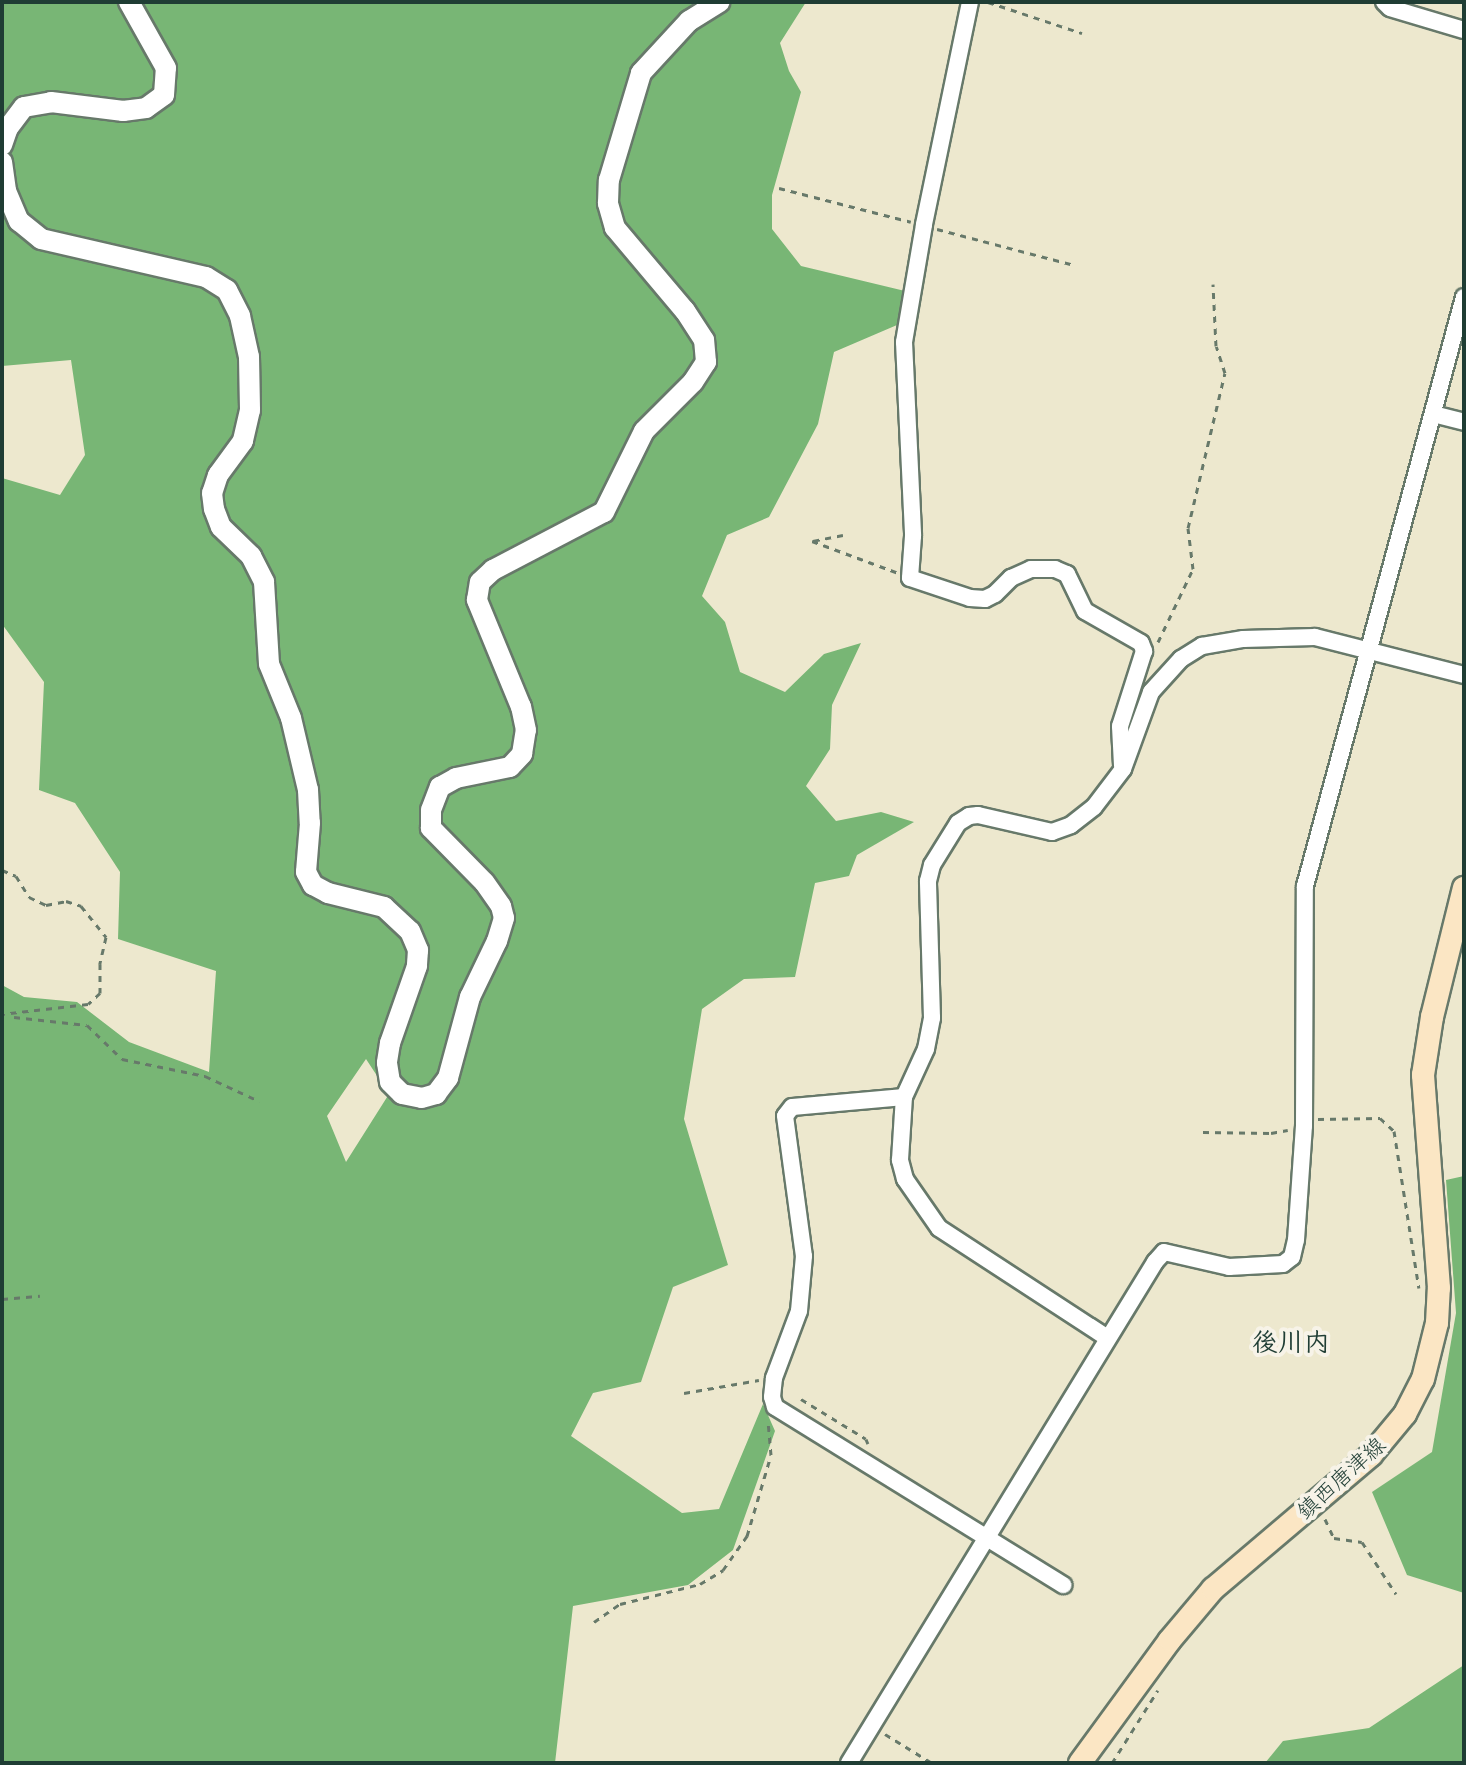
<!DOCTYPE html>
<meta charset="utf-8">
<style>
body{margin:0}
#map{position:relative;width:1466px;height:1765px;overflow:hidden;background:#ede8ce;font-family:"Shantell Sans","Klee One",sans-serif}
div>[style]{position:absolute}
.forest>*{inset:0;background:#78b675}
.path>*{height:3px;margin-top:-1.5px;transform-origin:0;background:repeating-linear-gradient(90deg,#67796a 0 6px,transparent 0 12px)}
.roads{filter:drop-shadow(2px 0 #67796a) drop-shadow(-2px 0 #67796a) drop-shadow(0 2px #67796a) drop-shadow(0 -2px #67796a)}
.minor>*{height:16px;margin:-8px;padding:0 8px;transform-origin:8px;border-radius:8px;background:#fff}
.tertiary>*{height:20px;margin:-10px;padding:0 10px;transform-origin:10px;border-radius:10px;background:#fff}
.secondary>*{height:22px;margin:-11px;padding:0 11px;transform-origin:11px;border-radius:11px;background:#fbe6c4}
span{translate:-50% -50%;white-space:nowrap;text-align:center;line-height:1.15;-webkit-text-stroke:8px #f7f3e8;paint-order:stroke}
.street-label{font-size:22px;color:#1f3d34}
.quarter-label{font-size:26px;color:#1f3d34;font-weight:700}
.frame{position:absolute;inset:0;border:4px solid #1f3d34;pointer-events:none}
</style>
<div id="map">
<div class="forest">
<div style="clip-path:polygon(evenodd,2px 2px,806px 2px,780px 43px,789px 71px,801px 92px,772px 195px,772px 229px,801px 266px,905px 291px,897px 325px,834px 352px,818px 424px,769px 517px,727px 535px,702px 596px,725px 622px,740px 672px,785px 692px,824px 654px,861px 643px,832px 705px,830px 749px,806px 786px,836px 821px,881px 812px,914px 822px,857px 855px,849px 876px,815px 883px,795px 977px,744px 979px,702px 1009px,684px 1119px,728px 1265px,673px 1287px,641px 1382px,593px 1393px,571px 1436px,682px 1513px,719px 1509px,763px 1404px,775px 1431px,733px 1550px,688px 1585px,573px 1606px,555px 1763px,2px 1763px,2px 985px,24px 997px,77px 1002px,129px 1042px,209px 1072px,216px 971px,118px 939px,120px 872px,75px 803px,39px 790px,44px 682px,2px 624px,2px 478px,60px 495px,85px 455px,71px 360px,2px 366px,2px 2px,366px 1059px,389px 1094px,346px 1162px,327px 1116px,366px 1059px)"></div>
<div style="clip-path:polygon(1464px 1176px,1464px 1593px,1407px 1575px,1372px 1492px,1432px 1452px,1456px 1313px,1446px 1180px)"></div>
<div style="clip-path:polygon(1464px 1665px,1464px 1763px,1265px 1763px,1283px 1741px,1369px 1728px)"></div>
</div>
<div class="path">
<div style="left:988px;top:2px;width:99px;rotate:18.3deg"></div>
<div style="left:779px;top:188px;width:136px;rotate:14.4deg"></div>
<div style="left:937px;top:229px;width:142px;rotate:14.7deg"></div>
<div style="left:843px;top:535px;width:32px;rotate:169deg"></div>
<div style="left:812px;top:541px;width:90px;rotate:20.3deg"></div>
<div style="left:1158px;top:642px;width:81px;rotate:-64.4deg"></div>
<div style="left:1193px;top:569px;width:41px;rotate:-97deg"></div>
<div style="left:1188px;top:528px;width:159px;rotate:-76.6deg"></div>
<div style="left:1225px;top:373px;width:28px;rotate:-108deg"></div>
<div style="left:1216px;top:346px;width:62px;rotate:-92.8deg"></div>
<div style="left:2px;top:870px;width:15px;rotate:23deg"></div>
<div style="left:16px;top:876px;width:25px;rotate:58deg"></div>
<div style="left:29px;top:897px;width:19px;rotate:25deg"></div>
<div style="left:46px;top:905px;width:20px;rotate:-11deg"></div>
<div style="left:66px;top:901px;width:16px;rotate:18deg"></div>
<div style="left:81px;top:906px;width:40px;rotate:51deg"></div>
<div style="left:106px;top:937px;width:28px;rotate:103deg"></div>
<div style="left:100px;top:964px;width:29px;rotate:90deg"></div>
<div style="left:100px;top:993px;width:16px;rotate:137deg"></div>
<div style="left:88px;top:1004px;width:87px;rotate:173.4deg"></div>
<div style="left:14px;top:1017px;width:73px;rotate:6.3deg"></div>
<div style="left:87px;top:1025px;width:49px;rotate:44.2deg"></div>
<div style="left:122px;top:1059px;width:85px;rotate:11.6deg"></div>
<div style="left:205px;top:1076px;width:60px;rotate:24.8deg"></div>
<div style="left:1318px;top:1119px;width:62px;rotate:-0.9deg"></div>
<div style="left:1380px;top:1118px;width:19px;rotate:43deg"></div>
<div style="left:1394px;top:1131px;width:159px;rotate:81deg"></div>
<div style="left:1203px;top:1132px;width:68px;rotate:0.8deg"></div>
<div style="left:1271px;top:1133px;width:17px;rotate:-10deg"></div>
<div style="left:2px;top:1299px;width:38px;rotate:-5deg"></div>
<div style="left:684px;top:1393px;width:76px;rotate:-9.8deg"></div>
<div style="left:801px;top:1399px;width:76px;rotate:31.6deg"></div>
<div style="left:866px;top:1439px;width:5px;rotate:68deg"></div>
<div style="left:1325px;top:1519px;width:21px;rotate:65deg"></div>
<div style="left:1334px;top:1538px;width:28px;rotate:8deg"></div>
<div style="left:1362px;top:1542px;width:62px;rotate:56.8deg"></div>
<div style="left:594px;top:1622px;width:32px;rotate:-35deg"></div>
<div style="left:620px;top:1604px;width:82px;rotate:-14deg"></div>
<div style="left:700px;top:1584px;width:27px;rotate:-31deg"></div>
<div style="left:723px;top:1570px;width:42px;rotate:-54.8deg"></div>
<div style="left:747px;top:1536px;width:84px;rotate:-73.5deg"></div>
<div style="left:771px;top:1455px;width:34px;rotate:-95deg"></div>
<div style="left:885px;top:1734px;width:55px;rotate:31.7deg"></div>
<div style="left:1112px;top:1763px;width:86px;rotate:-57.8deg"></div>
</div>
<div class="roads">
<div class="minor">
<div style="left:970px;top:2px;width:228px;rotate:101.7deg"></div>
<div style="left:924px;top:225px;width:119px;rotate:99.7deg"></div>
<div style="left:904px;top:342px;width:194px;rotate:87.3deg"></div>
<div style="left:913px;top:536px;width:42px;rotate:94.1deg"></div>
<div style="left:910px;top:578px;width:63px;rotate:18.4deg"></div>
<div style="left:970px;top:598px;width:15px;rotate:4deg"></div>
<div style="left:985px;top:599px;width:11px;rotate:-27deg"></div>
<div style="left:995px;top:594px;width:23px;rotate:-45deg"></div>
<div style="left:1011px;top:578px;width:22px;rotate:-24deg"></div>
<div style="left:1031px;top:569px;width:24px"></div>
<div style="left:1055px;top:569px;width:13px;rotate:23deg"></div>
<div style="left:1067px;top:574px;width:41px;rotate:64.1deg"></div>
<div style="left:1085px;top:611px;width:64px;rotate:29.7deg"></div>
<div style="left:1141px;top:643px;width:9px;rotate:69deg"></div>
<div style="left:1144px;top:651px;width:79px;rotate:107.7deg"></div>
<div style="left:1120px;top:726px;width:40px;rotate:87.1deg"></div>
<div style="left:1384px;top:2px;width:8px;rotate:45deg"></div>
<div style="left:1390px;top:8px;width:77px;rotate:16.6deg"></div>
<div style="left:1433px;top:414px;width:32px;rotate:14deg"></div>
<div style="left:904px;top:1097px;width:112px;rotate:174.9deg"></div>
<div style="left:792px;top:1107px;width:11px;rotate:128deg"></div>
<div style="left:785px;top:1116px;width:141px;rotate:82.3deg"></div>
<div style="left:804px;top:1256px;width:55px;rotate:95.2deg"></div>
<div style="left:799px;top:1311px;width:72px;rotate:110.5deg"></div>
<div style="left:774px;top:1378px;width:19px;rotate:96deg"></div>
<div style="left:772px;top:1397px;width:10px;rotate:73deg"></div>
<div style="left:775px;top:1407px;width:339px;rotate:31.7deg"></div>
<div style="left:1106px;top:1337px;width:199px;rotate:-146.9deg"></div>
<div style="left:939px;top:1228px;width:60px;rotate:-124.8deg"></div>
<div style="left:905px;top:1179px;width:20px;rotate:-105deg"></div>
<div style="left:900px;top:1160px;width:63px;rotate:-86.4deg"></div>
<div style="left:904px;top:1097px;width:53px;rotate:-65.4deg"></div>
<div style="left:926px;top:1049px;width:32px;rotate:-79deg"></div>
<div style="left:932px;top:1018px;width:137px;rotate:-91.7deg"></div>
<div style="left:928px;top:881px;width:16px;rotate:-76deg"></div>
<div style="left:932px;top:865px;width:49px;rotate:-58.2deg"></div>
<div style="left:958px;top:823px;width:13px;rotate:-32deg"></div>
<div style="left:969px;top:816px;width:9px;rotate:-6deg"></div>
<div style="left:978px;top:815px;width:76px;rotate:12.9deg"></div>
<div style="left:1052px;top:832px;width:20px;rotate:-20deg"></div>
<div style="left:1071px;top:825px;width:29px;rotate:-38deg"></div>
<div style="left:1094px;top:807px;width:48px;rotate:-52.7deg"></div>
<div style="left:1123px;top:769px;width:82px;rotate:-70deg"></div>
<div style="left:1151px;top:692px;width:45px;rotate:-47.7deg"></div>
<div style="left:1181px;top:659px;width:25px;rotate:-32deg"></div>
<div style="left:1202px;top:646px;width:42px;rotate:-9.7deg"></div>
<div style="left:1243px;top:639px;width:72px;rotate:-1.6deg"></div>
<div style="left:1315px;top:637px;width:154px;rotate:14.3deg"></div>
<div style="left:849px;top:1763px;width:587px;rotate:-58.58deg"></div>
<div style="left:1155px;top:1262px;width:13px;rotate:-48deg"></div>
<div style="left:1164px;top:1252px;width:67px;rotate:13deg"></div>
<div style="left:1229px;top:1267px;width:54px;rotate:-3.2deg"></div>
<div style="left:1283px;top:1264px;width:11px;rotate:-38deg"></div>
<div style="left:1292px;top:1257px;width:17px;rotate:-77deg"></div>
<div style="left:1296px;top:1240px;width:114px;rotate:-86deg"></div>
<div style="left:1304px;top:1126px;width:240px;rotate:-89.8deg"></div>
<div style="left:1305px;top:886px;width:610px;rotate:-74.89deg"></div>
</div>
<div class="tertiary">
<div style="left:2px;top:145px;width:18px;rotate:-71deg"></div>
<div style="left:8px;top:128px;width:26px;rotate:-53deg"></div>
<div style="left:24px;top:107px;width:27px;rotate:-10deg"></div>
<div style="left:51px;top:102px;width:73px;rotate:7.1deg"></div>
<div style="left:123px;top:111px;width:23px;rotate:-7deg"></div>
<div style="left:146px;top:108px;width:22px;rotate:-36deg"></div>
<div style="left:164px;top:95px;width:27px;rotate:-86deg"></div>
<div style="left:166px;top:68px;width:76px;rotate:-119.3deg"></div>
<div style="left:2px;top:162px;width:29px;rotate:82deg"></div>
<div style="left:6px;top:191px;width:33px;rotate:67deg"></div>
<div style="left:19px;top:221px;width:28px;rotate:39deg"></div>
<div style="left:41px;top:239px;width:169px;rotate:13deg"></div>
<div style="left:206px;top:277px;width:25px;rotate:32deg"></div>
<div style="left:227px;top:290px;width:29px;rotate:63deg"></div>
<div style="left:240px;top:316px;width:42px;rotate:77.6deg"></div>
<div style="left:249px;top:357px;width:53px;rotate:88.9deg"></div>
<div style="left:250px;top:410px;width:32px;rotate:103deg"></div>
<div style="left:243px;top:441px;width:42px;rotate:126.3deg"></div>
<div style="left:218px;top:475px;width:19px;rotate:108deg"></div>
<div style="left:212px;top:493px;width:16px;rotate:83deg"></div>
<div style="left:214px;top:509px;width:19px;rotate:69deg"></div>
<div style="left:221px;top:527px;width:42px;rotate:44deg"></div>
<div style="left:251px;top:556px;width:29px;rotate:63deg"></div>
<div style="left:264px;top:582px;width:82px;rotate:86.5deg"></div>
<div style="left:269px;top:664px;width:58px;rotate:67.8deg"></div>
<div style="left:291px;top:718px;width:74px;rotate:76.7deg"></div>
<div style="left:308px;top:790px;width:33px;rotate:87deg"></div>
<div style="left:310px;top:823px;width:49px;rotate:94.7deg"></div>
<div style="left:306px;top:872px;width:15px;rotate:62deg"></div>
<div style="left:313px;top:885px;width:17px;rotate:28deg"></div>
<div style="left:328px;top:893px;width:58px;rotate:14deg"></div>
<div style="left:384px;top:907px;width:35px;rotate:43deg"></div>
<div style="left:410px;top:931px;width:21px;rotate:67deg"></div>
<div style="left:418px;top:950px;width:16px;rotate:94deg"></div>
<div style="left:417px;top:966px;width:82px;rotate:109.3deg"></div>
<div style="left:390px;top:1043px;width:20px;rotate:99deg"></div>
<div style="left:387px;top:1063px;width:19px;rotate:81deg"></div>
<div style="left:390px;top:1082px;width:17px;rotate:45deg"></div>
<div style="left:402px;top:1094px;width:20px;rotate:11deg"></div>
<div style="left:422px;top:1098px;width:15px;rotate:-16deg"></div>
<div style="left:436px;top:1094px;width:20px;rotate:-53deg"></div>
<div style="left:448px;top:1078px;width:84px;rotate:-74.8deg"></div>
<div style="left:470px;top:997px;width:62px;rotate:-64.3deg"></div>
<div style="left:497px;top:941px;width:24px;rotate:-73deg"></div>
<div style="left:504px;top:918px;width:12px;rotate:-104deg"></div>
<div style="left:501px;top:906px;width:29px;rotate:-125deg"></div>
<div style="left:484px;top:882px;width:76px;rotate:-134.5deg"></div>
<div style="left:431px;top:828px;width:18px;rotate:-90deg"></div>
<div style="left:431px;top:810px;width:25px;rotate:-69deg"></div>
<div style="left:440px;top:787px;width:18px;rotate:-29deg"></div>
<div style="left:456px;top:778px;width:55px;rotate:-11.5deg"></div>
<div style="left:510px;top:767px;width:18px;rotate:-47deg"></div>
<div style="left:522px;top:754px;width:24px;rotate:-81deg"></div>
<div style="left:526px;top:730px;width:24px;rotate:-102deg"></div>
<div style="left:521px;top:707px;width:116px;rotate:-112.4deg"></div>
<div style="left:477px;top:600px;width:18px;rotate:-81deg"></div>
<div style="left:480px;top:582px;width:18px;rotate:-43deg"></div>
<div style="left:493px;top:570px;width:125px;rotate:-27.6deg"></div>
<div style="left:604px;top:512px;width:90px;rotate:-63.7deg"></div>
<div style="left:644px;top:431px;width:69px;rotate:-45deg"></div>
<div style="left:693px;top:382px;width:24px;rotate:-57deg"></div>
<div style="left:706px;top:362px;width:22px;rotate:-95deg"></div>
<div style="left:704px;top:340px;width:35px;rotate:-123deg"></div>
<div style="left:685px;top:311px;width:109px;rotate:-130.1deg"></div>
<div style="left:615px;top:228px;width:26px;rotate:-106deg"></div>
<div style="left:608px;top:203px;width:23px;rotate:-88deg"></div>
<div style="left:609px;top:180px;width:112px;rotate:-73.3deg"></div>
<div style="left:641px;top:73px;width:71px;rotate:-47.3deg"></div>
<div style="left:689px;top:21px;width:36px;rotate:-32deg"></div>
</div>
<div class="secondary">
<div style="left:1080px;top:1763px;width:152px;rotate:-53.8deg"></div>
<div style="left:1170px;top:1640px;width:67px;rotate:-49.9deg"></div>
<div style="left:1213px;top:1589px;width:207px;rotate:-40.3deg"></div>
<div style="left:1371px;top:1455px;width:53px;rotate:-50.3deg"></div>
<div style="left:1405px;top:1414px;width:39px;rotate:-63deg"></div>
<div style="left:1423px;top:1379px;width:58px;rotate:-76deg"></div>
<div style="left:1437px;top:1323px;width:35px;rotate:-87deg"></div>
<div style="left:1439px;top:1288px;width:214px;rotate:-94.3deg"></div>
<div style="left:1423px;top:1075px;width:59px;rotate:-81.2deg"></div>
<div style="left:1432px;top:1017px;width:133px;rotate:-76.1deg"></div>
</div>
</div>
<div class="street-label">
<span style="left:1341px;top:1478px;rotate:-42deg">鎮西唐津線</span>
</div>
<div class="quarter-label">
<span style="left:1291px;top:1342px">後川内</span>
</div>
<div class="frame"></div>
</div>
